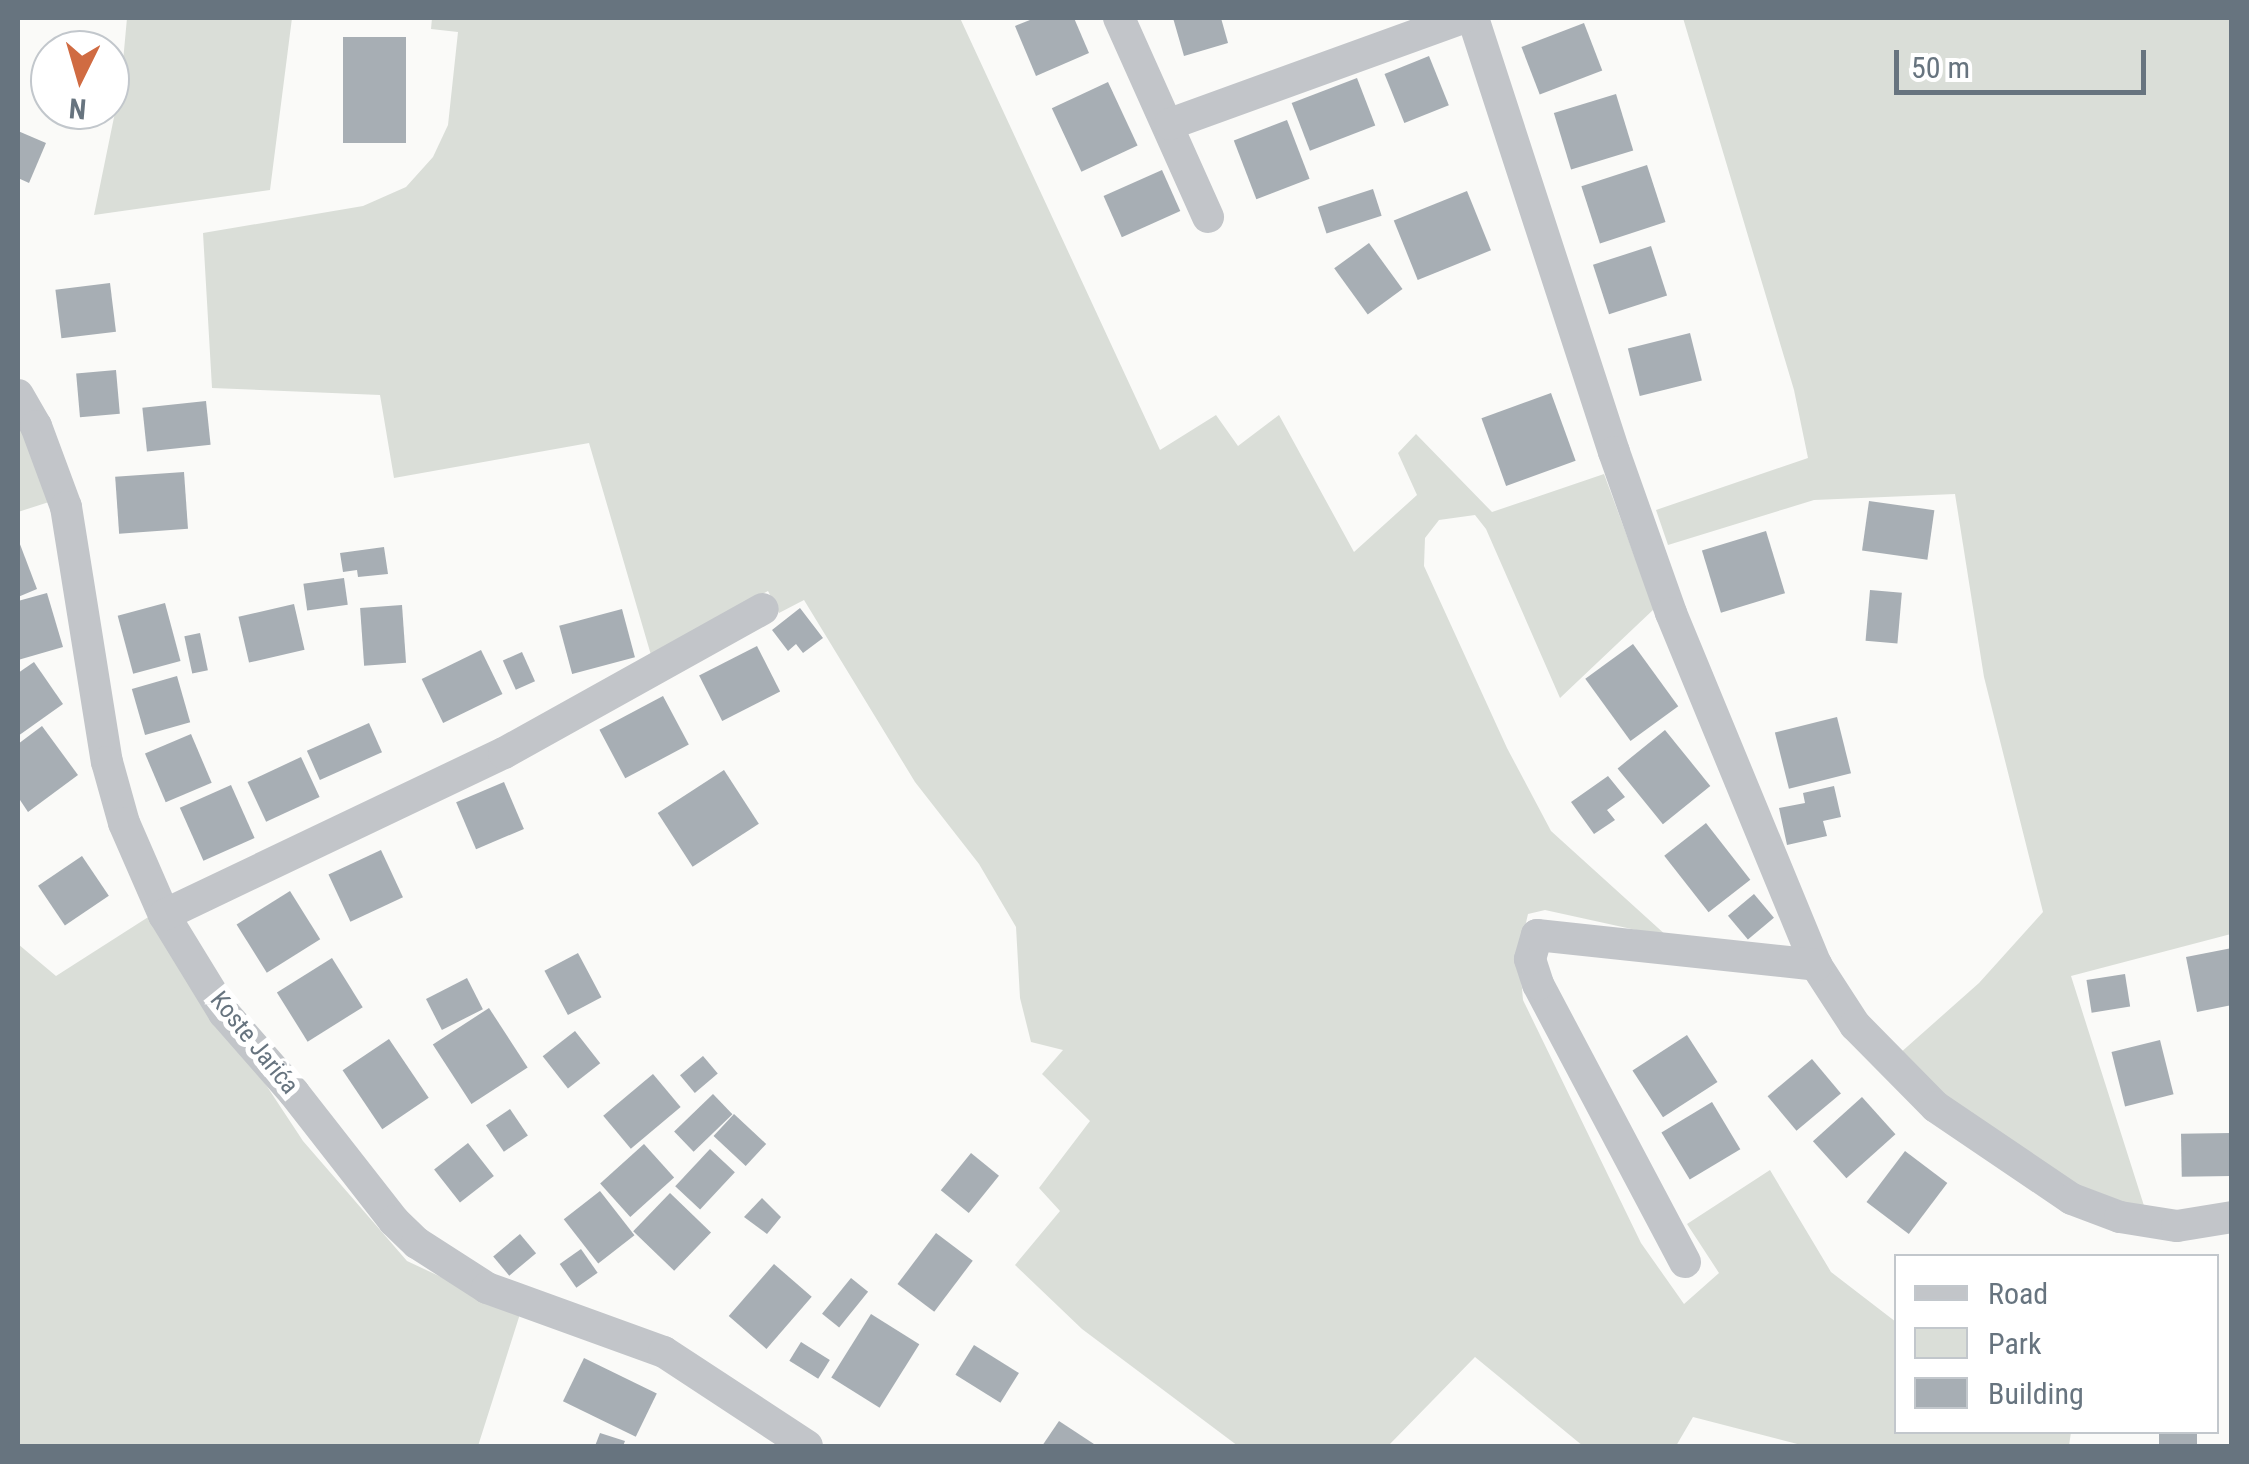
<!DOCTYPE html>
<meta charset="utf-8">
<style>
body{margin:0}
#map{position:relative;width:2249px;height:1464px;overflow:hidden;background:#fafaf8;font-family:"Roboto Condensed",sans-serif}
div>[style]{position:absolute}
.green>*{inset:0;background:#daded8}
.building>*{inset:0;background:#a7aeb4;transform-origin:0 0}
.minor>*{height:32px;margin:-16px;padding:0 16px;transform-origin:16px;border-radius:16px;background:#c2c5c9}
span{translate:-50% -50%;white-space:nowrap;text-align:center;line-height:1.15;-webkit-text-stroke:10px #fff;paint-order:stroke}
.street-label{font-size:25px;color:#67747f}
.frame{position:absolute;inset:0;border:20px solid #67747f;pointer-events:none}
.legend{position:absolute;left:1894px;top:1254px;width:325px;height:180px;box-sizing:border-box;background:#fff;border:2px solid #c2c7cc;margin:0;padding:12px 18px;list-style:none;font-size:30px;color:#67747f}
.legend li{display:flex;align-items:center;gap:20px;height:50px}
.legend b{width:50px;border:2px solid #c2c7cc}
.north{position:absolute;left:30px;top:30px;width:100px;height:100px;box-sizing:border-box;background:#fff;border:2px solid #c2c7cc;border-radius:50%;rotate:185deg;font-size:28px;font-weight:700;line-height:40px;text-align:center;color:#67747f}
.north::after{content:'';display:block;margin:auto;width:35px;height:45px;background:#d06b42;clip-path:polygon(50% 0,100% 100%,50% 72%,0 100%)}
.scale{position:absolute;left:1894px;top:50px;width:252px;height:45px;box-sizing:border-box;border:5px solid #67747f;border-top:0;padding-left:12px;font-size:30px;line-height:35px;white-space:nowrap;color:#67747f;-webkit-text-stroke:8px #fff;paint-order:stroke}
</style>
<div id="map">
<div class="green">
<div style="clip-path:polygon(127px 18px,292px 18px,270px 190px,94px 215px,121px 83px)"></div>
<div style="clip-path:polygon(432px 18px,960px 18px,1160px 450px,1216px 415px,1238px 446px,1279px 415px,1354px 552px,1417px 495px,1398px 453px,1416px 434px,1492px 512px,1604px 474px,1654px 609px,1560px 698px,1486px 529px,1475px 515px,1439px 520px,1425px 538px,1424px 566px,1507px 748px,1551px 831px,1668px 937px,1545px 910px,1528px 914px,1519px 953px,1523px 1000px,1641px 1243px,1684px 1304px,1719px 1273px,1687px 1224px,1770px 1170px,1831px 1272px,1896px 1322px,1896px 1432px,2071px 1432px,2069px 1446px,1805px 1446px,1693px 1417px,1676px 1446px,1583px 1446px,1475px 1357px,1388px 1446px,1238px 1446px,1082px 1329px,1015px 1265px,1060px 1211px,1039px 1188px,1090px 1121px,1042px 1074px,1063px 1050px,1031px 1042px,1020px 998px,1016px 927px,979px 864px,915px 782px,804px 600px,779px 613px,768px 591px,651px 655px,589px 443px,394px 478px,380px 395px,212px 388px,203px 233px,363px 206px,406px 187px,433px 157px,448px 125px,458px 32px,431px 29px)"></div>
<div style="clip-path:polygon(1683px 18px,2231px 18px,2231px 934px,2071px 976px,2146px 1212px,2083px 1189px,1938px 1092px,1899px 1054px,1979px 983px,2043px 912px,1984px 677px,1955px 494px,1814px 500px,1668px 545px,1656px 510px,1808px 458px,1794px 390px)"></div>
<div style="clip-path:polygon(18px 421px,49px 502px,18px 512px)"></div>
<div style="clip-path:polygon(153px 914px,303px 1141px,407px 1261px,520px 1314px,478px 1446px,18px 1446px,18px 944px,56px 976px)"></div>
</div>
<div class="building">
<div style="clip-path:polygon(1035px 18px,1074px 18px,1089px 53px,1036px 76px,1015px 26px)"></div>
<div style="clip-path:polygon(1173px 18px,1221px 18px,1228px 43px,1184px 56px)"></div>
<div style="left:1584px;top:23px;width:51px;height:67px;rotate:69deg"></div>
<div style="left:343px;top:37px;width:63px;height:106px"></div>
<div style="left:1429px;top:56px;width:53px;height:48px;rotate:68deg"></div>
<div style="left:1357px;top:78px;width:51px;height:70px;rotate:69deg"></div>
<div style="left:1108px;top:82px;width:70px;height:62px;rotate:65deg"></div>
<div style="left:1616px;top:94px;width:59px;height:65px;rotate:73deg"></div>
<div style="left:1287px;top:120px;width:63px;height:57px;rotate:69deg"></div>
<div style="clip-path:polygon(18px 131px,46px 143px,29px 183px,18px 178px)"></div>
<div style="left:1647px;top:165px;width:60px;height:69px;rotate:72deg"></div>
<div style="left:1162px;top:170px;width:45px;height:64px;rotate:66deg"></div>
<div style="left:1373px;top:189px;width:28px;height:58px;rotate:72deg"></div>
<div style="left:1467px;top:191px;width:64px;height:79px;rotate:68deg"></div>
<div style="left:1369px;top:243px;width:57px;height:43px;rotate:54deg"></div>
<div style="left:1651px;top:246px;width:52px;height:61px;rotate:72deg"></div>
<div style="left:110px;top:283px;width:49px;height:55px;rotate:83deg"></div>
<div style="left:1690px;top:333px;width:49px;height:64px;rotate:76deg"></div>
<div style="left:116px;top:370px;width:44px;height:40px;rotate:85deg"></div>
<div style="left:1551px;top:393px;width:72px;height:74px;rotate:70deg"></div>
<div style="left:206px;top:401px;width:44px;height:64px;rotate:84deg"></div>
<div style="left:184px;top:472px;width:57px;height:69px;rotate:86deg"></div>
<div style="left:1869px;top:501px;width:66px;height:50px;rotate:8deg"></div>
<div style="left:1766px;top:531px;width:65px;height:67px;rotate:73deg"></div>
<div style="clip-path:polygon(18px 539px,37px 589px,18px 597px)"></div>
<div style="clip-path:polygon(384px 547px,388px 574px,358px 577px,357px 570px,343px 572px,340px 553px)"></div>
<div style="left:344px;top:578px;width:27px;height:41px;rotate:82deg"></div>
<div style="left:1870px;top:590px;width:32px;height:51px;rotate:5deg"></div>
<div style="clip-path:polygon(47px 593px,63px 647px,18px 660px,18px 601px)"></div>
<div style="left:165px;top:603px;width:60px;height:49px;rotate:75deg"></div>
<div style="left:294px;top:604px;width:47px;height:57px;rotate:77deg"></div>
<div style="left:402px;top:605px;width:58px;height:42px;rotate:86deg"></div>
<div style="clip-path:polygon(800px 608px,823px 638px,803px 653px,796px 644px,788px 651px,772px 630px)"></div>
<div style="left:622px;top:609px;width:50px;height:65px;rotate:75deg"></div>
<div style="left:200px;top:633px;width:38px;height:16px;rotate:78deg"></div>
<div style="left:1633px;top:644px;width:77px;height:59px;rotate:54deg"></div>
<div style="left:757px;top:646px;width:51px;height:65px;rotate:63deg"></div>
<div style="left:481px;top:650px;width:49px;height:66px;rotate:64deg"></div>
<div style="left:522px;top:652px;width:32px;height:21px;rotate:66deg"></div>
<div style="clip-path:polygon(34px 662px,63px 704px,18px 736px,18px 673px)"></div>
<div style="left:177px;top:676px;width:48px;height:47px;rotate:74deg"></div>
<div style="left:663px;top:696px;width:55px;height:72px;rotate:62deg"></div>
<div style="left:1837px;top:717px;width:58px;height:64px;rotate:76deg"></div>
<div style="left:369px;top:723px;width:32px;height:68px;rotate:66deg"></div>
<div style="clip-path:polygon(42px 726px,78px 775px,28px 812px,18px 797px,18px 744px)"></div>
<div style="left:1665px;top:730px;width:72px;height:61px;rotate:51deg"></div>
<div style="left:191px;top:734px;width:53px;height:50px;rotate:67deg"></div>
<div style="left:301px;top:757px;width:44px;height:59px;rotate:65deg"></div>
<div style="left:724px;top:770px;width:64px;height:79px;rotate:57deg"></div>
<div style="clip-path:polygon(1608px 776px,1625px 797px,1607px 810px,1615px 820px,1594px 834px,1571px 802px)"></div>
<div style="left:504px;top:782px;width:51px;height:52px;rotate:67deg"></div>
<div style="left:231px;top:785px;width:58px;height:56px;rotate:66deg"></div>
<div style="clip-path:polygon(1834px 786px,1841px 817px,1823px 821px,1827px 836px,1787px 845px,1779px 808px,1805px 803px,1803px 793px)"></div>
<div style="left:1706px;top:823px;width:72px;height:53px;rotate:52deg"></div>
<div style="left:381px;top:850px;width:52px;height:58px;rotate:65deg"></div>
<div style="left:82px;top:856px;width:48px;height:53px;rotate:56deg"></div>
<div style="left:290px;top:891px;width:57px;height:63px;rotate:58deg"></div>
<div style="left:1754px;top:894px;width:31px;height:34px;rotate:50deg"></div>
<div style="clip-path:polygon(2232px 948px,2232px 1005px,2197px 1012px,2186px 957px)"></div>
<div style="left:578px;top:953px;width:50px;height:38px;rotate:62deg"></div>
<div style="left:332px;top:958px;width:58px;height:65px;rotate:58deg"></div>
<div style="left:2125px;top:974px;width:33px;height:39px;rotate:81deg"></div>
<div style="left:467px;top:978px;width:35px;height:46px;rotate:63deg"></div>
<div style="left:489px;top:1008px;width:71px;height:67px;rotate:57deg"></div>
<div style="left:575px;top:1031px;width:41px;height:41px;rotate:52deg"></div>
<div style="left:1687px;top:1035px;width:56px;height:65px;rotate:57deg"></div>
<div style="left:389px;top:1039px;width:71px;height:56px;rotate:56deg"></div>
<div style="left:2160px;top:1040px;width:56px;height:50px;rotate:76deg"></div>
<div style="left:703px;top:1056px;width:23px;height:30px;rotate:50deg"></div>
<div style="left:1812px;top:1059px;width:45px;height:58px;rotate:50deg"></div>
<div style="left:653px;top:1074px;width:43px;height:65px;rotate:50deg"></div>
<div style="left:713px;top:1094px;width:28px;height:54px;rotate:46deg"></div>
<div style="left:1862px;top:1097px;width:50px;height:66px;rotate:48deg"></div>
<div style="left:1712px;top:1102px;width:55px;height:59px;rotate:59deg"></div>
<div style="left:510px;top:1109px;width:32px;height:29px;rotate:56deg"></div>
<div style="left:734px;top:1114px;width:44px;height:30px;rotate:43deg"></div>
<div style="left:2231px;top:1133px;width:43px;height:50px;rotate:89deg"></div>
<div style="left:468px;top:1143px;width:42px;height:43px;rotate:52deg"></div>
<div style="left:644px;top:1144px;width:45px;height:59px;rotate:48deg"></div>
<div style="left:710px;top:1149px;width:34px;height:51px;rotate:43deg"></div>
<div style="left:1905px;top:1151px;width:53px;height:64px;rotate:37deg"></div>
<div style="left:971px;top:1153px;width:36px;height:48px;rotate:39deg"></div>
<div style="left:600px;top:1191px;width:56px;height:46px;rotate:52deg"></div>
<div style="left:670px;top:1193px;width:57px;height:53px;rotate:44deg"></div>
<div style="clip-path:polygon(762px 1198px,781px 1217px,767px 1234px,744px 1217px)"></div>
<div style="left:936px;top:1233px;width:46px;height:64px;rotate:37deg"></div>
<div style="left:520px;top:1234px;width:25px;height:35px;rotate:50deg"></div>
<div style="left:581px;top:1249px;width:29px;height:26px;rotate:55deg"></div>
<div style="left:774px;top:1264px;width:50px;height:69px;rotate:41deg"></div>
<div style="left:851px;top:1278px;width:22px;height:46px;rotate:39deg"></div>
<div style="left:871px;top:1314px;width:57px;height:75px;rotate:32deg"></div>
<div style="left:801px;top:1342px;width:34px;height:22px;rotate:32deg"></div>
<div style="left:974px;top:1345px;width:53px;height:35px;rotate:32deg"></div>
<div style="left:584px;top:1358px;width:81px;height:48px;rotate:26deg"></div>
<div style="clip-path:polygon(1059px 1421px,1097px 1446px,1042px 1446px)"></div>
<div style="left:2159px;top:1432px;width:38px;height:14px"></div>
<div style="clip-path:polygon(600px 1433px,625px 1441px,623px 1446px,595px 1446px)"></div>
</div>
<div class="minor">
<div style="left:1119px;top:18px;width:218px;rotate:65.9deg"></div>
<div style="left:1473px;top:18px;width:456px;rotate:72deg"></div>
<div style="left:1614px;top:452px;width:171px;rotate:70.5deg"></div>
<div style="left:1671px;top:613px;width:381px;rotate:67.6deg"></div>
<div style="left:1816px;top:965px;width:72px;rotate:57deg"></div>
<div style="left:1855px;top:1025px;width:115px;rotate:45.4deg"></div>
<div style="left:1936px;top:1107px;width:164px;rotate:34.1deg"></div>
<div style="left:2072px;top:1199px;width:51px;rotate:20.6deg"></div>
<div style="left:2120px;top:1217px;width:58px;rotate:9deg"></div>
<div style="left:2177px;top:1226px;width:56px;rotate:-9.3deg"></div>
<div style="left:1170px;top:124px;width:312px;rotate:-19.9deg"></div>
<div style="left:18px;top:395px;width:36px;rotate:60deg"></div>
<div style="left:36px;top:426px;width:86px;rotate:69.7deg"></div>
<div style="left:66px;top:507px;width:258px;rotate:80.9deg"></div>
<div style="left:107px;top:762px;width:63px;rotate:74.4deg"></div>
<div style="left:124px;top:823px;width:100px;rotate:66.5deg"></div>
<div style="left:164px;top:915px;width:115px;rotate:58.5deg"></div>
<div style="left:224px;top:1013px;width:106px;rotate:48.8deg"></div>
<div style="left:294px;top:1093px;width:162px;rotate:52deg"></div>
<div style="left:394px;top:1221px;width:32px;rotate:44deg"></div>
<div style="left:417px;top:1243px;width:83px;rotate:32.7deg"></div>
<div style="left:487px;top:1288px;width:188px;rotate:19.9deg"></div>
<div style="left:664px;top:1352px;width:171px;rotate:33.3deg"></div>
<div style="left:164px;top:915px;width:377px;rotate:-25.5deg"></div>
<div style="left:504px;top:753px;width:296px;rotate:-29.1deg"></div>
<div style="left:1685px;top:1262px;width:314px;rotate:-117.9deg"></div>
<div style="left:1538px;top:984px;width:26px;rotate:-108deg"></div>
<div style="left:1530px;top:959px;width:25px;rotate:-74deg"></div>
<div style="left:1537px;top:935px;width:281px;rotate:6.1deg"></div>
</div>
<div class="street-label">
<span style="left:254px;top:1043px;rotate:51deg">Koste Jarića</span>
</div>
<div class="frame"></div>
<ul class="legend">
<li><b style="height:12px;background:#c2c5c9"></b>Road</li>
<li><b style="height:28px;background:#daded8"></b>Park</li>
<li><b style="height:28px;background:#a7aeb4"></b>Building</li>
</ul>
<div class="north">N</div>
<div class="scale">50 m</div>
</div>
